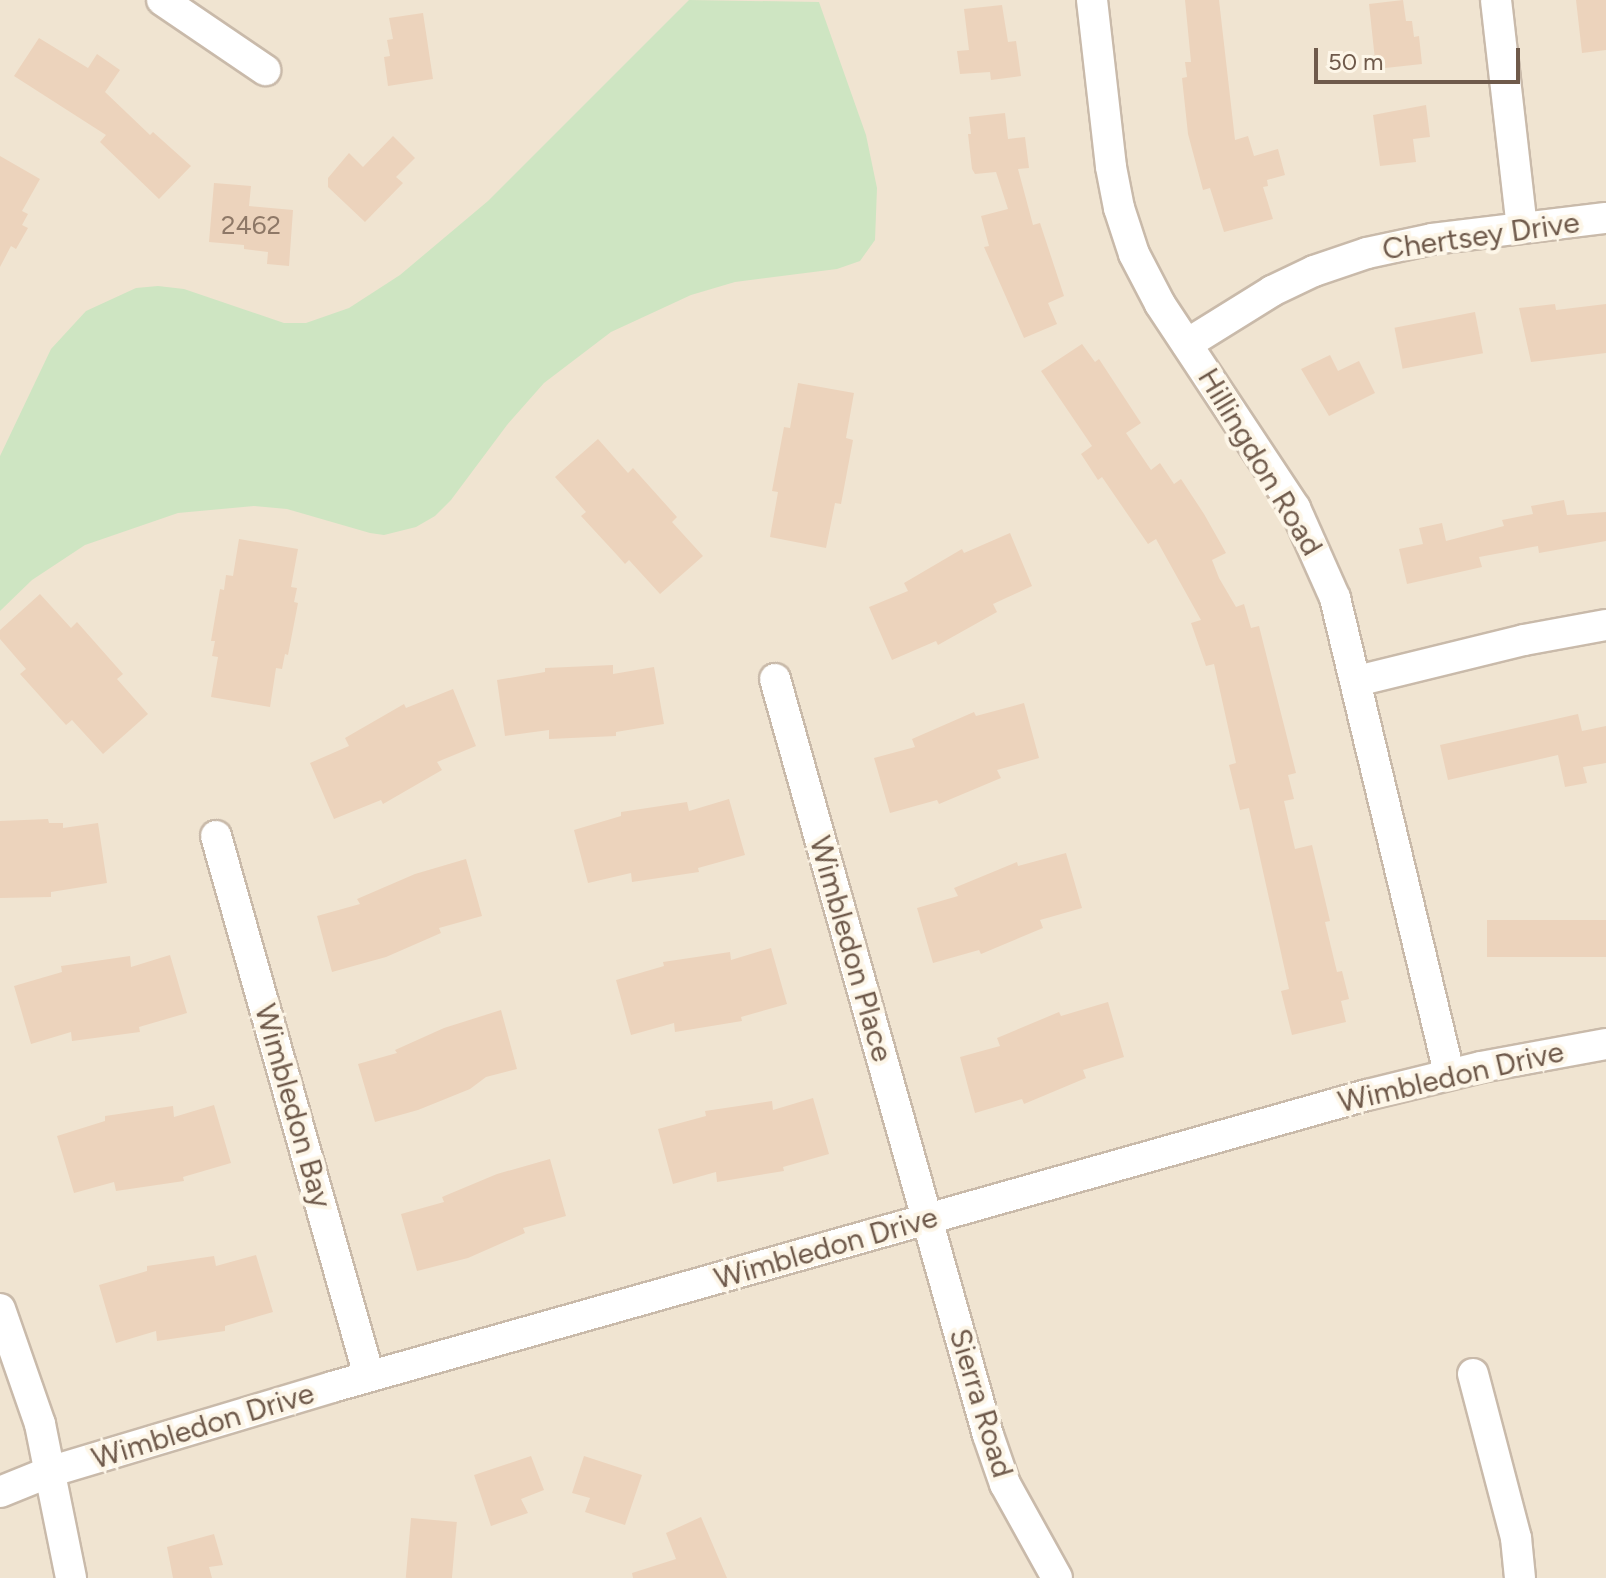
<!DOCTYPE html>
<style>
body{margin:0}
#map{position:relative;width:1606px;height:1578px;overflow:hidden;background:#faf2e2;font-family:Figtree,sans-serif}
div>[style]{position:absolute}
.residential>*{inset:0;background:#f0e4d1;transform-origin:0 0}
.green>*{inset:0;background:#cee5c2}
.building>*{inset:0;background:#ecd3bc;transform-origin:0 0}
.roads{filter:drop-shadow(2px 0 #c9baaa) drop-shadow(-2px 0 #c9baaa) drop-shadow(0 2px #c9baaa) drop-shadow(0 -2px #c9baaa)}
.minor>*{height:30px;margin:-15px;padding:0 15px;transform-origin:15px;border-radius:15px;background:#fff}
span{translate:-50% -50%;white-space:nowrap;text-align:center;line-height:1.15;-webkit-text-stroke:8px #fdf6e8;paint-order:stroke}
.number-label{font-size:26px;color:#8e7867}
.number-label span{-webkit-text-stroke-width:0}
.street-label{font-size:30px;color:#6f5a4b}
.scale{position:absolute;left:1314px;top:48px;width:206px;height:36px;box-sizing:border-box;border:4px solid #6f5a4b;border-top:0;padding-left:10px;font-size:24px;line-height:28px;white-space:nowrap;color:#6f5a4b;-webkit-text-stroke:6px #fdf6e8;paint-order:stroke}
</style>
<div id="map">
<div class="residential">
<div style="left:0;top:0;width:1606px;height:1578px"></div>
</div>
<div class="green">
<div style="clip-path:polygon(689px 0,819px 2px,866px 135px,877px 188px,875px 240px,860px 261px,837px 269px,735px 282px,691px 295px,611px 332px,544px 383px,507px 425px,451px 500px,435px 516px,416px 527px,384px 535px,370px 533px,287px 509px,254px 506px,178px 513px,85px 545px,32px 580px,0 611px,0 456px,51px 349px,86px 311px,136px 288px,158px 286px,184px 289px,284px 323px,306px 323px,349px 308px,400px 275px,488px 201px)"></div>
</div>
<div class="building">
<div style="clip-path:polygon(1185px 0,1219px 0,1235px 140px,1248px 136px,1254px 156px,1278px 149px,1285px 175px,1267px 180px,1268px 186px,1263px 187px,1273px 219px,1224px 232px,1210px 188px,1203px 190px,1188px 134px,1182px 78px,1187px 77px,1185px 62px,1191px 62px)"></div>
<div style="clip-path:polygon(1403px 0,1406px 21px,1412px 21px,1414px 37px,1419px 36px,1422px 64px,1376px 69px,1369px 4px)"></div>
<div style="clip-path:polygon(1576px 0,1606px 0,1606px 50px,1582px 53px)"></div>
<div style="clip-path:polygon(1002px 5px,1008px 42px,1016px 41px,1021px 76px,991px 80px,990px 72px,960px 74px,957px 51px,969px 50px,964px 9px)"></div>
<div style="clip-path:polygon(423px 13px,433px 79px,388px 86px,384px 57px,390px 56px,387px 40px,393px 39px,389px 18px)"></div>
<div style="clip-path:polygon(39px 38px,88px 68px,97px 54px,120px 70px,105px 92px,150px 135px,153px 132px,191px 166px,159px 199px,100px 142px,106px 135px,14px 76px)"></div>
<div style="clip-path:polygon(1426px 105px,1430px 137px,1413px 139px,1416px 162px,1380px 166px,1373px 115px)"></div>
<div style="clip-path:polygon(1005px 113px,1008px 139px,1025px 137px,1029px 168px,1018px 169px,1033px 225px,1040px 223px,1064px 296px,1048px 303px,1057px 324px,1024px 338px,984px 247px,989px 246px,981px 216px,1008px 209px,996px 172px,975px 174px,972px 169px,968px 134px,971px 134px,969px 117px)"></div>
<div style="clip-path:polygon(393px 136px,415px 158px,396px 177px,403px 183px,365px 222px,328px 187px,328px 178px,349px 153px,363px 167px)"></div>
<div style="clip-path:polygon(0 156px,40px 179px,22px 211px,28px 214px,22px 225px,28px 228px,16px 249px,11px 246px,0 267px)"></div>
<div style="clip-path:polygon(214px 183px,251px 186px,249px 206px,293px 210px,289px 266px,267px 264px,268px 252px,244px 249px,244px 245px,209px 242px)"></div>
<div style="clip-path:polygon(1555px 304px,1556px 310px,1606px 304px,1606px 353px,1531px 362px,1519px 308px)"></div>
<div style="left:1475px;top:312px;width:42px;height:82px;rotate:79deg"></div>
<div style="clip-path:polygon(1082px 344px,1095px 362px,1099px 359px,1141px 423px,1126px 433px,1151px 470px,1160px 463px,1174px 484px,1181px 479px,1204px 514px,1226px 553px,1212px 560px,1219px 578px,1236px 607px,1244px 604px,1251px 628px,1259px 626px,1296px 773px,1288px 775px,1294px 799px,1284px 801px,1295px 849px,1312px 845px,1330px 921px,1325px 922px,1337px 972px,1342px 971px,1349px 999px,1341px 1001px,1346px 1022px,1292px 1035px,1281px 991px,1289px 989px,1249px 808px,1240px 810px,1229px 765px,1236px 763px,1214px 664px,1206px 666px,1191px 623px,1201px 620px,1156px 539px,1148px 544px,1102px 477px,1098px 480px,1081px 454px,1092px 446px,1041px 371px)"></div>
<div style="clip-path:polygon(1330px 355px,1338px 371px,1359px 361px,1375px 393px,1329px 416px,1301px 369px)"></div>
<div style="clip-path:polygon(798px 383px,854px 393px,846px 438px,853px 440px,841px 504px,835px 503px,826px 548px,770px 537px,778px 492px,772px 491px,784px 427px,790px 428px)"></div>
<div style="clip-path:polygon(598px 439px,628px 473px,633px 468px,677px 517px,672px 522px,703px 556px,660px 594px,629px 560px,625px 564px,617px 555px,581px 516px,586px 512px,555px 477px)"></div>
<div style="clip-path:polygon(1564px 500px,1567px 515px,1606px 512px,1606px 541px,1539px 553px,1538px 546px,1479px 557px,1482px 567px,1407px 584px,1399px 549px,1423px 544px,1419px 528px,1442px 523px,1446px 541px,1504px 526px,1502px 520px,1533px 514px,1531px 506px)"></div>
<div style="clip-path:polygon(1010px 533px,1032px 586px,993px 604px,997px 612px,938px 645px,936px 641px,892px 660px,869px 607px,908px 591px,904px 583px,962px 549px,964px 553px)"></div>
<div style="clip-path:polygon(239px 539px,298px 549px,291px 587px,297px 588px,294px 602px,298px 603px,288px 655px,285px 654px,282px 669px,276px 668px,270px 707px,211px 697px,218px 657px,212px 656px,215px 641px,211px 641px,220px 589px,224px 590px,226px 575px,233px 576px)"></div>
<div style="clip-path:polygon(40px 594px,71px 628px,77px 622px,123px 674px,117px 679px,148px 714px,103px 754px,72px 720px,66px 725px,20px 674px,26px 669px,0 639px,0 630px)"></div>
<div style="clip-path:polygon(613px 665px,613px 674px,654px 667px,664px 724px,616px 732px,616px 736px,549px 739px,549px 730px,505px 736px,497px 680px,545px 672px,545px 668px)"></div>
<div style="clip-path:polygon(453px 689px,476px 746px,437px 762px,442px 770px,383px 804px,381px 800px,334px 819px,310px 763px,349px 746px,345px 738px,404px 704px,406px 708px)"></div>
<div style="clip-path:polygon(1024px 703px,1039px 758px,997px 770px,1001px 778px,939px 804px,937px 800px,890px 813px,874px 758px,915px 747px,912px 739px,974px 712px,976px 716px)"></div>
<div style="clip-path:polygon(1578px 714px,1582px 731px,1606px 726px,1606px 763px,1583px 767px,1587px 783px,1565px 787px,1558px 755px,1448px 780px,1440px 745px)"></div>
<div style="clip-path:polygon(729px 799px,745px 855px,698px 868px,699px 872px,632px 882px,631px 873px,588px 883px,574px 830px,621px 816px,621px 812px,687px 802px,689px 811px)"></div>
<div style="clip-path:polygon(48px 819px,49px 823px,63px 823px,63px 828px,98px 823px,107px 883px,51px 892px,51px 897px,0 898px,0 821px)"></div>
<div style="clip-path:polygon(1066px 853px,1082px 908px,1040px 920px,1043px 928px,981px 954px,979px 950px,933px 963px,917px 908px,958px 896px,954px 888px,1017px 862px,1018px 866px)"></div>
<div style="clip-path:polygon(466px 859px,482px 916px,439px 928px,441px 933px,386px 957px,332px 972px,317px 916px,360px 904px,357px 899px,415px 874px)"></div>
<div style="left:1606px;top:920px;width:37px;height:119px;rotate:90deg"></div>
<div style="clip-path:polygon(771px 948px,787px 1004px,741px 1017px,742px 1021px,675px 1032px,674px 1023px,631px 1035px,616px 980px,664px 966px,663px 962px,730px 952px,731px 960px)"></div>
<div style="clip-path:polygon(170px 955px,187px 1013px,139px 1027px,140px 1032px,72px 1041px,71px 1032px,31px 1044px,14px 986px,62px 972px,61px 966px,130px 956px,131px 967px)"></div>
<div style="clip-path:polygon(1108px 1002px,1124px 1057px,1083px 1070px,1086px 1078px,1024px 1104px,1022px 1099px,975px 1113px,960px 1057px,1000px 1046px,997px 1038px,1059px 1012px,1061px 1016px)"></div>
<div style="clip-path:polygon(501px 1010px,517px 1069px,486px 1077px,470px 1089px,418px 1110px,375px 1122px,358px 1064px,397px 1053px,395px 1050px,444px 1028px)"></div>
<div style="clip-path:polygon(813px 1098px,829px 1154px,783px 1167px,784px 1171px,717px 1182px,716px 1172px,673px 1184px,658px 1129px,706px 1116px,705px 1111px,772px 1101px,773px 1110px)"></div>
<div style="clip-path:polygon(214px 1105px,231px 1163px,183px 1177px,184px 1181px,116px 1191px,114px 1182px,74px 1193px,57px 1136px,105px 1121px,105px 1116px,173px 1106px,174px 1117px)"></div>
<div style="clip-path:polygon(550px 1159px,566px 1216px,523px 1228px,525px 1233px,468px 1258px,417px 1271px,401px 1214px,444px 1202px,442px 1197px,497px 1174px)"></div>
<div style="clip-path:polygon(256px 1255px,273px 1312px,225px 1326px,225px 1331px,157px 1341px,156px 1331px,116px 1343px,99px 1285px,147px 1271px,147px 1266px,214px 1256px,216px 1266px)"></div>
<div style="clip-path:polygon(531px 1456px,544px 1490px,521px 1499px,528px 1513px,491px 1526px,474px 1475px)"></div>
<div style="clip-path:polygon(584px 1456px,642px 1475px,625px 1525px,585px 1512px,590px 1498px,572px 1493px)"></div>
<div style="clip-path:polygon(701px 1517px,727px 1578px,633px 1578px,632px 1573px,676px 1559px,666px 1533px)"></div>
<div style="left:411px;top:1518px;width:46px;height:60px;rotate:5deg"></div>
<div style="clip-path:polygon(214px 1534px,223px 1565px,209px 1567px,212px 1578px,173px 1578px,167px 1547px)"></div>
</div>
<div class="roads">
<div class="minor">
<div style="left:162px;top:0;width:125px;rotate:34.2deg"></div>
<div style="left:1092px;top:0;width:168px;rotate:83.5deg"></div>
<div style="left:1111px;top:167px;width:42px;rotate:79deg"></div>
<div style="left:1119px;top:208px;width:48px;rotate:71.9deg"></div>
<div style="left:1134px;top:254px;width:56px;rotate:62.5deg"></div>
<div style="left:1160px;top:304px;width:245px;rotate:56.5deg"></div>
<div style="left:1295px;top:508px;width:98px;rotate:66deg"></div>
<div style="left:1335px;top:598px;width:489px;rotate:76.5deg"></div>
<div style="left:1496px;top:0;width:229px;rotate:83.5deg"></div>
<div style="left:1187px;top:344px;width:100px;rotate:-31.9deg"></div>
<div style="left:1272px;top:291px;width:47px;rotate:-25.5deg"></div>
<div style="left:1314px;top:271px;width:56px;rotate:-18.8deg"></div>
<div style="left:1367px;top:253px;width:66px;rotate:-12.2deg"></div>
<div style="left:1432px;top:239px;width:175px;rotate:-6.9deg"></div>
<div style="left:775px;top:679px;width:785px;rotate:74.27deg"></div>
<div style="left:988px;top:1435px;width:52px;rotate:70.9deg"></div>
<div style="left:1005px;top:1484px;width:107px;rotate:61deg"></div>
<div style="left:1357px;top:681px;width:172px;rotate:-13.8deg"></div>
<div style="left:1524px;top:640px;width:83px;rotate:-10.4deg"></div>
<div style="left:216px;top:836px;width:561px;rotate:74.18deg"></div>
<div style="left:0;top:1309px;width:122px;rotate:70.8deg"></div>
<div style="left:40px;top:1424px;width:157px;rotate:78.6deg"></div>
<div style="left:1473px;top:1374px;width:170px;rotate:75.3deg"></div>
<div style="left:1516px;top:1538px;width:40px;rotate:84.3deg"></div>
<div style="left:0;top:1492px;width:56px;rotate:-22deg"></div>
<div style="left:52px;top:1471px;width:292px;rotate:-16.7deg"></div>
<div style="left:332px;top:1387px;width:1075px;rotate:-15.76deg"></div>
<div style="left:1367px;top:1095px;width:117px;rotate:-13.8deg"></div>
<div style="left:1481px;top:1067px;width:127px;rotate:-10.4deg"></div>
</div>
</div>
<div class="number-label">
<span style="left:251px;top:226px">2462</span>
</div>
<div class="street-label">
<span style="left:1481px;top:236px;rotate:-8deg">Chertsey Drive</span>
<span style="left:1260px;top:462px;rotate:59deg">Hillingdon Road</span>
<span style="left:851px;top:949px;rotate:74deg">Wimbledon Place</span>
<span style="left:1451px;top:1077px;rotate:-13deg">Wimbledon Drive</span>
<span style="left:293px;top:1106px;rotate:74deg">Wimbledon Bay</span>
<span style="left:826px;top:1248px;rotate:-16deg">Wimbledon Drive</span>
<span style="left:981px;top:1403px;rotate:73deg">Sierra Road</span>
<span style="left:203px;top:1426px;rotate:-17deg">Wimbledon Drive</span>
</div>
<div class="scale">50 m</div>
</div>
